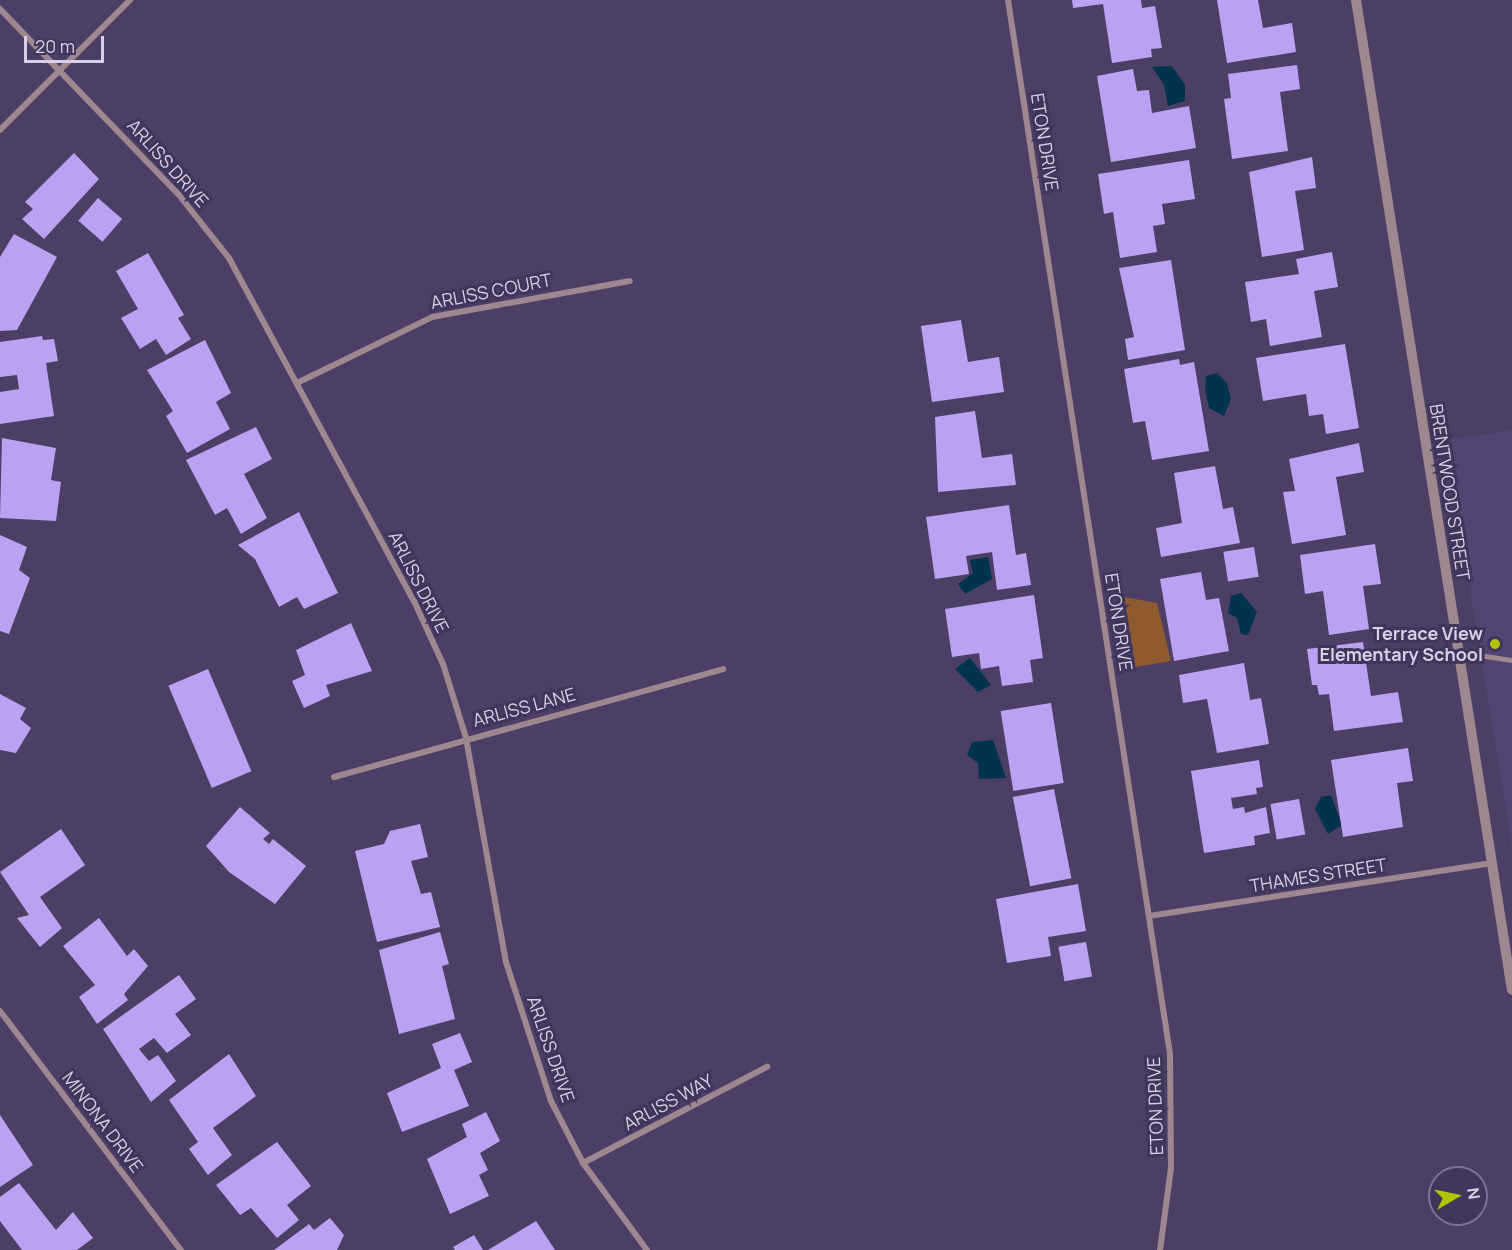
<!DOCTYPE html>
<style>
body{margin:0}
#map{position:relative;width:1512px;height:1250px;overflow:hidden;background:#4b3f66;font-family:Manrope,sans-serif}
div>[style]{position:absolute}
.built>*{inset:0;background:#534573}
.green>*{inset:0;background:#905a30}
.water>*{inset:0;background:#00344e}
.building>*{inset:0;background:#b9a2f1;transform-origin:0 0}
.service>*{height:4.5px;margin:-2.25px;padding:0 2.25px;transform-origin:2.25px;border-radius:2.25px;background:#9e878f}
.minor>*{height:6px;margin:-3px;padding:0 3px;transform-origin:3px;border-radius:3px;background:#9e878f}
.tertiary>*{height:10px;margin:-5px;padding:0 5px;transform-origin:5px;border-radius:5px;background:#9e878f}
.dots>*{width:16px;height:16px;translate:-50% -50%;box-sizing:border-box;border:3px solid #40355b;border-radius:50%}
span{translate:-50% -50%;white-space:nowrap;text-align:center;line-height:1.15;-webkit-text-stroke:6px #40355b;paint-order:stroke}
.street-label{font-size:18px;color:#d6d0e8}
.poi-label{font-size:18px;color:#d6d0e8;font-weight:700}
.right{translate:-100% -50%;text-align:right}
.north{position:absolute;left:1428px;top:1166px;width:60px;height:60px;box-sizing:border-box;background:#40355b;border:2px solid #7c7393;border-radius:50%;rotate:81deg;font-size:16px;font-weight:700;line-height:24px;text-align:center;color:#d6d0e8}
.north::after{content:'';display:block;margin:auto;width:21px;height:27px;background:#b0c500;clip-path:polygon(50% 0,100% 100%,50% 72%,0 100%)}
.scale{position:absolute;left:24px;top:36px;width:80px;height:27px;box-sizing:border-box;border:3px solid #d6d0e8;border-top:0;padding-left:8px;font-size:18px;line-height:21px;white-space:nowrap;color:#d6d0e8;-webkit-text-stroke:4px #40355b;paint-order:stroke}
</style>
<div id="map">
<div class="built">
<div style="clip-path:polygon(1512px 430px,1512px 848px,1446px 440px)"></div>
</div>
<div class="green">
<div style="clip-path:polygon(1124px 597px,1157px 603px,1171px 661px,1135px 667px)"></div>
</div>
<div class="water">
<div style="clip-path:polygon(1172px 66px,1185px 85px,1185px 101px,1168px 106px,1164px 85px,1152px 67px)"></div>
<div style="clip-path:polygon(1217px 373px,1227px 383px,1231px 399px,1224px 416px,1209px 408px,1205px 388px,1206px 376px)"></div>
<div style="clip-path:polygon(988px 557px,992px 579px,965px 594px,958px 584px,973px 573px,970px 560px)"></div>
<div style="clip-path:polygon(1241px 593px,1257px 612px,1248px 635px,1241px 634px,1237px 618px,1228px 613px,1231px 596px)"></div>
<div style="clip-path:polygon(970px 658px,991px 685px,978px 692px,955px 669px)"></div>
<div style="clip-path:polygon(993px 740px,1006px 778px,979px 779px,978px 763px,967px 755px,972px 742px)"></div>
<div style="clip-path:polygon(1331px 795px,1342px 825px,1328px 834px,1315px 809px,1321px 797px)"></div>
</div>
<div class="building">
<div style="clip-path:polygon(1072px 0,1141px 0,1142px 8px,1155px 6px,1162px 48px,1151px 49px,1152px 57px,1112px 63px,1103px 4px,1073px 8px)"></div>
<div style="clip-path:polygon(1217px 0,1258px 0,1263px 28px,1292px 23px,1296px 52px,1227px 63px)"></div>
<div style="clip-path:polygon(1297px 65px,1300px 89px,1280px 92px,1288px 151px,1232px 159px,1224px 99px,1231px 98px,1228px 74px)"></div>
<div style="clip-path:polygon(1133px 69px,1137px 91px,1149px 90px,1152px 113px,1189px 106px,1196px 148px,1111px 162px,1097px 76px)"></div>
<div style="clip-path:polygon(74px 153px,99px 179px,44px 239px,22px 219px,33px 209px,25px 202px)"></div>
<div style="clip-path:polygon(1312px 157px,1316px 188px,1295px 191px,1304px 250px,1262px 257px,1249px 172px)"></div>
<div style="clip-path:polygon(1189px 160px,1195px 199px,1162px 204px,1165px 224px,1153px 226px,1157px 252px,1120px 258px,1113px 212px,1104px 214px,1098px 174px)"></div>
<div style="left:98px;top:198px;width:32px;height:30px;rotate:41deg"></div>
<div style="clip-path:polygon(14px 234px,57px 257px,17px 330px,0 331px,0 257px)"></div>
<div style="clip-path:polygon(1332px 252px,1338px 287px,1314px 291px,1322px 337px,1270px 346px,1266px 319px,1251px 322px,1245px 282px,1299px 274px,1296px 259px)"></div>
<div style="clip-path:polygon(148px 253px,184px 315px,178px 318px,191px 339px,166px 355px,156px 339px,140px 349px,121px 318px,138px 309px,116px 271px)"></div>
<div style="clip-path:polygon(1171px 260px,1185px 350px,1128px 360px,1125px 339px,1134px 337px,1119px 268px)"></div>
<div style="clip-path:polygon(961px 320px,968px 362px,999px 357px,1004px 392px,932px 402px,921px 326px)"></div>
<div style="clip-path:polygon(42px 336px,43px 340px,54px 339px,58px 361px,46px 363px,54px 416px,0 424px,0 392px,19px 389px,17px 375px,0 377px,0 342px)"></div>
<div style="clip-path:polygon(205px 340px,231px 393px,216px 402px,230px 429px,187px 453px,166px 416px,173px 411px,147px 370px)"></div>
<div style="clip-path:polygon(1345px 344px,1359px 428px,1326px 434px,1323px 414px,1309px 416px,1306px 394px,1263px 401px,1256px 358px)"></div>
<div style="clip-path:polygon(1179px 359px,1180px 365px,1194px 362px,1209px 451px,1152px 460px,1145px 421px,1133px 423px,1124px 369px)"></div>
<div style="clip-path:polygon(975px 411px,982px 458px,1012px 454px,1016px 485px,938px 492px,935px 417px)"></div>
<div style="clip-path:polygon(256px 427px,272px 459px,244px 474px,267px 518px,241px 534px,227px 508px,215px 515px,186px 460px)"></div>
<div style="clip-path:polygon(2px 438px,56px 448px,51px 480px,61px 482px,56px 521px,0 518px)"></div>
<div style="clip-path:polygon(1359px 443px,1364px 472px,1336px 477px,1346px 535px,1292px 544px,1283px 492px,1295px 491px,1289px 459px)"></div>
<div style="clip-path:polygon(1215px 466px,1223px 509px,1233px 507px,1240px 543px,1161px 557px,1156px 528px,1182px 523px,1174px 473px)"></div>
<div style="clip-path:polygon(1009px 505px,1016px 555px,1026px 553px,1031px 585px,997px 590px,992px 552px,966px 556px,969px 574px,935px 579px,926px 517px)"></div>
<div style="clip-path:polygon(299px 512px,338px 593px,304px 609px,297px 597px,279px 607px,255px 559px,238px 545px)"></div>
<div style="clip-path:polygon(0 535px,27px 547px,19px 570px,30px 578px,9px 634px,0 631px)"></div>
<div style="clip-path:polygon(1375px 544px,1381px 584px,1363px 586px,1369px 629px,1329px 635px,1323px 591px,1305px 594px,1300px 555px)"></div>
<div style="left:1254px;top:547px;width:30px;height:31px;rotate:81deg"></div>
<div style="clip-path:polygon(1201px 572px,1206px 600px,1219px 598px,1229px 651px,1174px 661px,1160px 579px)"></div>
<div style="clip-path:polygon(1034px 595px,1043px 658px,1030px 660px,1033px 682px,1002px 686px,999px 666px,981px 669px,979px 653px,952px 657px,945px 609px)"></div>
<div style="clip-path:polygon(351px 623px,372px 671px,326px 685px,330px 696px,304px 708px,292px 681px,305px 675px,296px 650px)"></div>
<div style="clip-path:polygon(1363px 642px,1371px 696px,1398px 692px,1403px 722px,1334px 731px,1329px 694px,1319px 695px,1317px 685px,1312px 685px,1307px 649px)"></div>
<div style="clip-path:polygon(1244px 663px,1250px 700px,1261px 698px,1269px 744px,1217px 753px,1207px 699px,1183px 703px,1179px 675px)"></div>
<div style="left:208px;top:669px;width:111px;height:43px;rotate:67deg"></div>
<div style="clip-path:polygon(0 694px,26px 708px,20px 719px,31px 728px,16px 753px,0 750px)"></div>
<div style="left:1051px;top:703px;width:81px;height:51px;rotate:81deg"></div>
<div style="clip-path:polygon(1408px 748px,1413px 781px,1397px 783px,1403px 827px,1343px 837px,1331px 760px)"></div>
<div style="clip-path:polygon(1259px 760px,1263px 787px,1256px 788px,1257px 794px,1231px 798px,1233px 809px,1244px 807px,1245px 813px,1266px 807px,1270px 833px,1254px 836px,1255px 845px,1204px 853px,1191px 771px)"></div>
<div style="left:1054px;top:789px;width:91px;height:42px;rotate:79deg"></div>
<div style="left:1299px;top:799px;width:36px;height:29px;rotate:80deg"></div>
<div style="clip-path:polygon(240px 807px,270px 833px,263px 839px,269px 844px,273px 839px,306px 866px,275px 904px,229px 872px,206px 846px)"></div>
<div style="clip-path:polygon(420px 824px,428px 857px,411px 861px,421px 894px,431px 892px,440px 927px,377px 942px,355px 851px,384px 844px,390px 831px)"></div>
<div style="clip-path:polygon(61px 829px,85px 865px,40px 897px,62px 928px,40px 947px,17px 918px,29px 915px,0 872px)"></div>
<div style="clip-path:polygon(1078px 884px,1086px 931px,1048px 937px,1051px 956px,1007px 963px,996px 899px)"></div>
<div style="clip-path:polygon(99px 918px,127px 956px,134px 949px,148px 966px,124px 994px,128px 1000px,97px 1024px,79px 997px,95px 985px,63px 946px)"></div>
<div style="clip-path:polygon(440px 932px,449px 964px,442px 966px,455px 1019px,399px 1034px,379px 950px)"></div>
<div style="left:1086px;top:942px;width:35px;height:28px;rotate:80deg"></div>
<div style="clip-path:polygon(179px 975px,196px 999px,175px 1014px,191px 1035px,167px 1053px,154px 1038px,139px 1049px,149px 1061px,158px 1055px,176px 1081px,151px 1102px,103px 1029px)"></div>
<div style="clip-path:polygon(460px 1033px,472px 1062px,454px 1070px,469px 1106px,402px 1132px,387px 1093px,441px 1068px,432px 1044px)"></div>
<div style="clip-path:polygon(229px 1054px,256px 1096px,213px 1128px,232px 1155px,208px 1175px,189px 1149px,198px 1142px,169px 1100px)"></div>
<div style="clip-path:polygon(486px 1112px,500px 1141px,480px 1153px,488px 1170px,479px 1175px,489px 1196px,450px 1214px,427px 1159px,467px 1137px,462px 1124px)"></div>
<div style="clip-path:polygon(0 1115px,33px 1165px,0 1187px)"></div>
<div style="clip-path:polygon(277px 1142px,311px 1186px,287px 1205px,299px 1220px,277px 1238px,251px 1208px,240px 1215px,216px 1185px)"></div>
<div style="clip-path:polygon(19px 1183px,56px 1230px,73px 1212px,93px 1238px,77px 1250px,22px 1250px,0 1221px,0 1197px)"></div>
<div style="clip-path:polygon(330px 1218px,344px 1235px,337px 1250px,274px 1250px,309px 1224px,314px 1230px)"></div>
<div style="clip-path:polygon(536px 1221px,555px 1250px,488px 1250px)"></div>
<div style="clip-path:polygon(474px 1235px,483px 1250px,455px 1250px,453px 1247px)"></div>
</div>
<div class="service">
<div style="left:1459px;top:652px;width:54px;rotate:8.6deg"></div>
</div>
<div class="minor">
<div style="left:1008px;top:0;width:1066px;rotate:81.26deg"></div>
<div style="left:1170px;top:1054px;width:114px;rotate:89.5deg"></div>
<div style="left:1171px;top:1168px;width:83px;rotate:97.6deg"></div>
<div style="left:0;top:9px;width:258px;rotate:46.1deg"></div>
<div style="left:179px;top:195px;width:80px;rotate:51.6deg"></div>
<div style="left:229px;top:258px;width:390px;rotate:61.7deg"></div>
<div style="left:414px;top:601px;width:69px;rotate:65.3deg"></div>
<div style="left:443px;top:664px;width:77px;rotate:72.7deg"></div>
<div style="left:466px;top:738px;width:228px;rotate:79.9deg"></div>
<div style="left:506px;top:962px;width:146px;rotate:72.1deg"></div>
<div style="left:551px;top:1101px;width:70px;rotate:62.7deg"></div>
<div style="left:583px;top:1163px;width:108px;rotate:53.7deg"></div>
<div style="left:0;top:130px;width:184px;rotate:-45deg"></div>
<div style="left:299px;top:382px;width:148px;rotate:-26deg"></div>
<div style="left:432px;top:317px;width:201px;rotate:-10.3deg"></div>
<div style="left:334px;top:777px;width:404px;rotate:-15.5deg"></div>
<div style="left:1149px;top:916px;width:347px;rotate:-8.8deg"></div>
<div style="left:0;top:1011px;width:300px;rotate:52.9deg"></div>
<div style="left:583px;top:1163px;width:208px;rotate:-27.6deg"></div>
</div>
<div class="tertiary">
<div style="left:1356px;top:0;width:1002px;rotate:81.05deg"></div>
</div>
<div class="dots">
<div style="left:1495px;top:644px;background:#b0c500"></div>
</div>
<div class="street-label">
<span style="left:1045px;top:142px;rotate:81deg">ETON DRIVE</span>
<span style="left:168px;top:163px;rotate:48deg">ARLISS DRIVE</span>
<span style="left:491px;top:291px;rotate:-11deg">ARLISS COURT</span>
<span style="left:1450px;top:492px;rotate:81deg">BRENTWOOD STREET</span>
<span style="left:419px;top:582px;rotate:63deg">ARLISS DRIVE</span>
<span style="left:1119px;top:622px;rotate:81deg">ETON DRIVE</span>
<span style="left:524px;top:707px;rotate:-15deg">ARLISS LANE</span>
<span style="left:1318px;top:875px;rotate:-9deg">THAMES STREET</span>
<span style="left:551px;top:1049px;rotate:71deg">ARLISS DRIVE</span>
<span style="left:668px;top:1102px;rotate:-28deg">ARLISS WAY</span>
<span style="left:1155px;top:1106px;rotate:-92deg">ETON DRIVE</span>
<span style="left:103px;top:1122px;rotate:53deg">MINONA DRIVE</span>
</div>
<div class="poi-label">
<span class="right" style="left:1483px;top:644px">Terrace View<br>Elementary School</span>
</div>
<div class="north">N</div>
<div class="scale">20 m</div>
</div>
